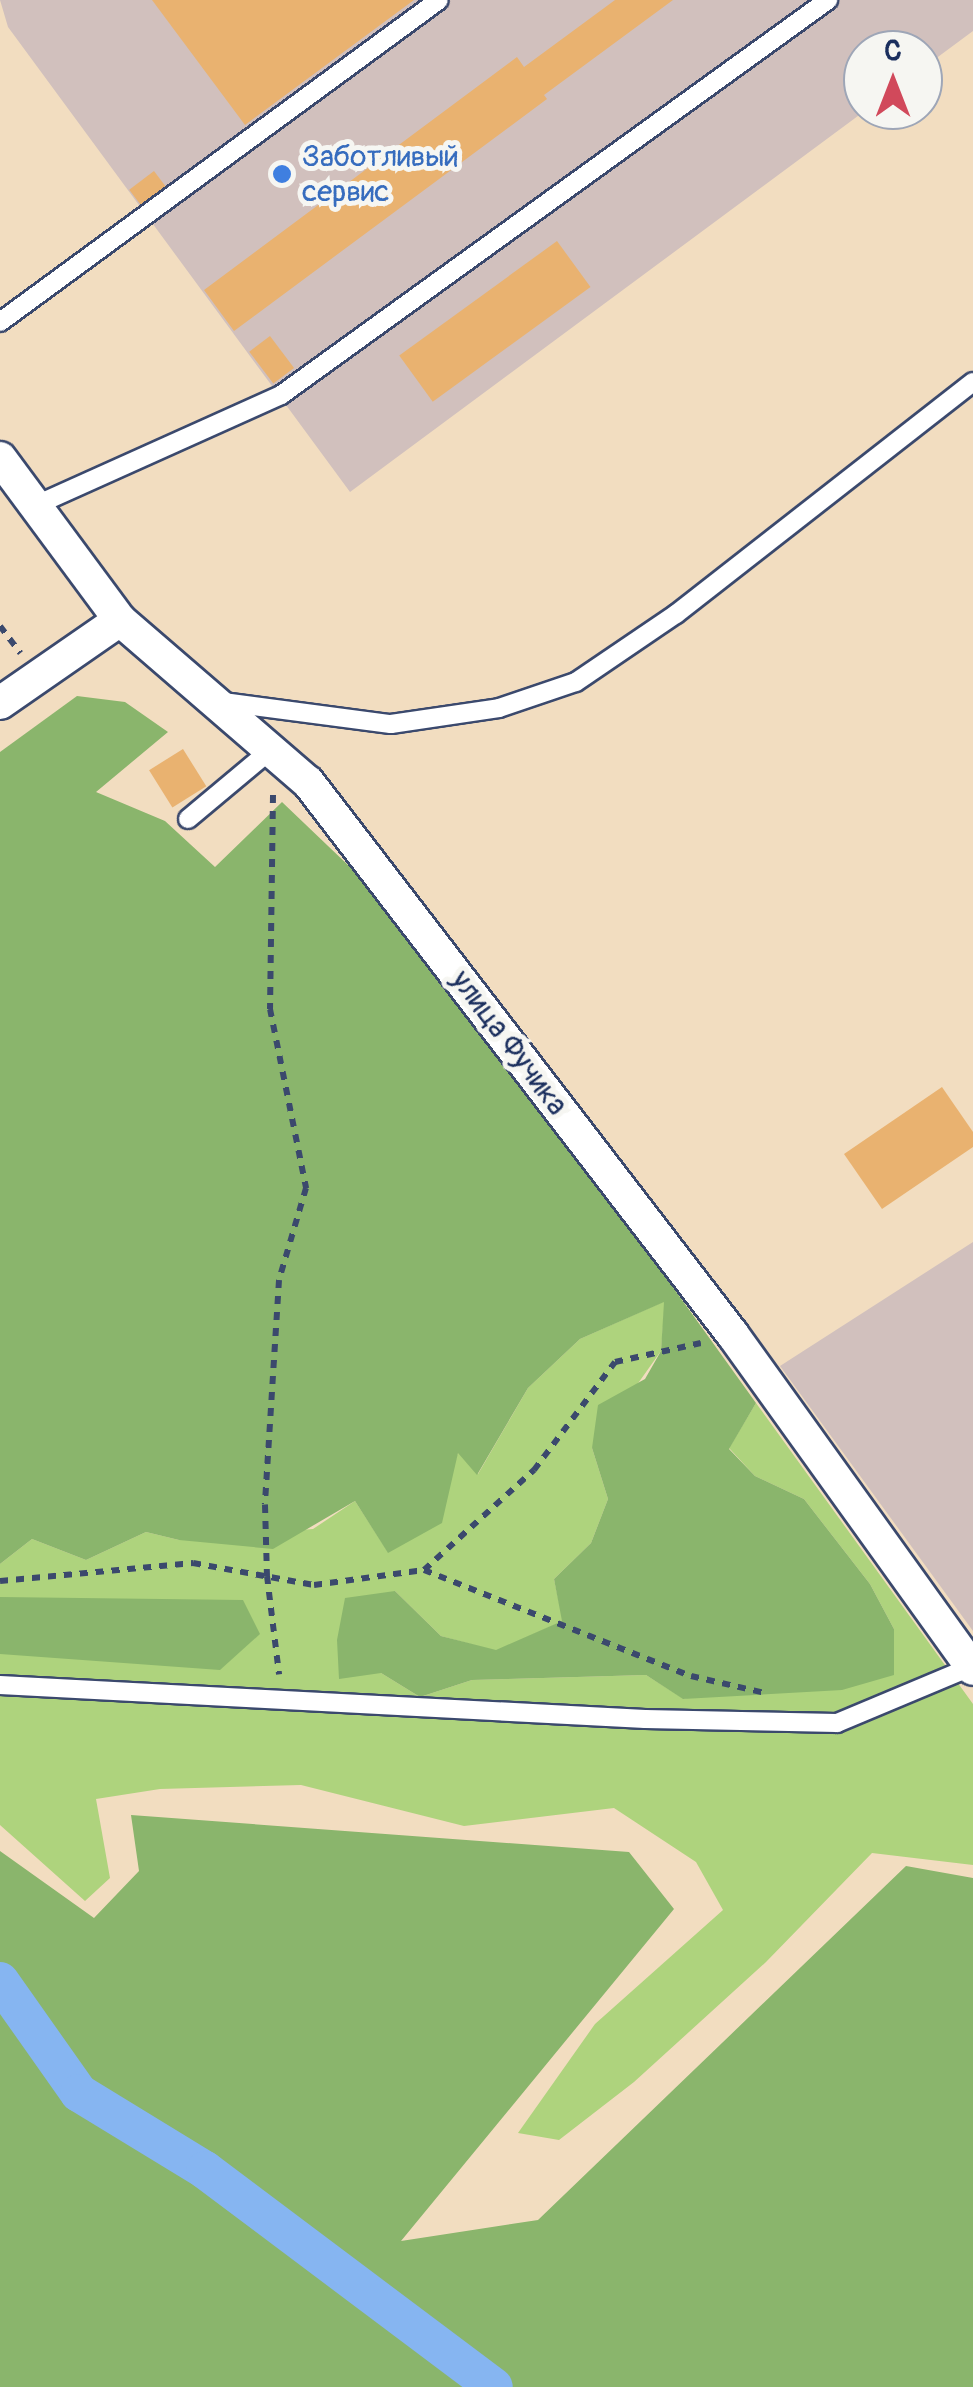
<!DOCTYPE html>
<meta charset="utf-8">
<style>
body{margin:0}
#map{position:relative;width:973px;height:2387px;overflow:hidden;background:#f2ddc0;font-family:Pangolin,sans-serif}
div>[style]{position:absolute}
.industrial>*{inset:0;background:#d1c0bd}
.green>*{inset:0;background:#aed37d}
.forest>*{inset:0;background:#8ab56c}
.canal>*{height:38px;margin:-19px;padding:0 19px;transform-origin:19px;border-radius:19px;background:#86b5f1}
.building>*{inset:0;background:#e9b270;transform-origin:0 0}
.path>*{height:6px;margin-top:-3px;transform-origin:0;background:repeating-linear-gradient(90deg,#3b496d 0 8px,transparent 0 16px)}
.roads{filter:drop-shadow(2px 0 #3b496d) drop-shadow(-2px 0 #3b496d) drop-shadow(0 2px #3b496d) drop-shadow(0 -2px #3b496d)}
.lane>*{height:18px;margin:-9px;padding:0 9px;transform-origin:9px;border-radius:9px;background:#fff}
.street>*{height:32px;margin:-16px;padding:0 16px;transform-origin:16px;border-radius:16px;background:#fff}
.dots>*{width:28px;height:28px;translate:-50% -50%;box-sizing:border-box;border:5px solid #f6f6f2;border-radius:50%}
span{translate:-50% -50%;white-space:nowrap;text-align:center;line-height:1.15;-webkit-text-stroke:10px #f6f6f2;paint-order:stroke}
.shop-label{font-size:30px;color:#366cbe}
.left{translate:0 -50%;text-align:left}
.street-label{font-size:30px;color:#1b2f5e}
.north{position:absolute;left:843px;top:30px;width:100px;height:100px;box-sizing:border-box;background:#f6f6f2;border:2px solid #9ea6b7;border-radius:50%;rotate:0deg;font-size:28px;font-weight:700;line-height:40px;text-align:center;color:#1b2f5e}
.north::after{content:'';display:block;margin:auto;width:35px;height:45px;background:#d1495b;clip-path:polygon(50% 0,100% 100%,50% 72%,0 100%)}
</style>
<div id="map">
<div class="industrial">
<div style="clip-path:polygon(0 0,973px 0,973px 31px,923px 68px,923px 50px,863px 50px,866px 110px,350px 492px,8px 27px)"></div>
<div style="clip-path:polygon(973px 1242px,973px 1631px,780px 1366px)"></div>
</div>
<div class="green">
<div style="clip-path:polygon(665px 1301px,661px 1351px,592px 1448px,608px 1499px,591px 1543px,554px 1579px,563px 1621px,496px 1651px,441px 1636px,395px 1591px,381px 1673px,420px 1697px,472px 1680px,646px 1675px,684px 1699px,894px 1629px,870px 1584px,804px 1499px,755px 1476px,729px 1448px,756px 1403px,973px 1704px,973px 1865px,872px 1853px,766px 1962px,634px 2082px,559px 2140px,518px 2133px,595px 2024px,723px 1910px,696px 1862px,614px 1808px,464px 1826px,301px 1785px,160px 1789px,96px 1799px,110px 1878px,85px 1901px,0 1825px,0 1564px,32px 1539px,86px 1560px,146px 1532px,179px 1540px,313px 1529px,355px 1501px,388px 1552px,449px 1483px,458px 1452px,478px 1474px,528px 1388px,580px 1339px)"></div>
</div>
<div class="forest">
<div style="clip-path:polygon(77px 696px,125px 702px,168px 732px,96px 792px,165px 821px,215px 867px,282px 802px,418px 932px,756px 1403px,729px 1449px,755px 1476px,804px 1499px,870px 1584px,894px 1629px,894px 1675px,842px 1690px,683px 1699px,646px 1675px,472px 1680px,420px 1697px,381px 1673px,339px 1679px,337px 1640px,345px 1598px,395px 1591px,441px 1636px,496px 1650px,562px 1621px,554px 1579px,591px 1543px,608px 1499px,592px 1448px,598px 1405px,645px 1379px,661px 1351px,664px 1302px,580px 1339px,528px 1388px,477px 1475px,458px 1453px,442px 1523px,388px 1553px,355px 1501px,273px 1549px,179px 1540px,146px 1532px,86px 1560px,32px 1539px,0 1564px,0 752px)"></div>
<div style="clip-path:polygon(0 1597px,243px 1600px,260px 1634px,220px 1670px,0 1654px)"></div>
<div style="clip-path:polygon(131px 1815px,629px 1852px,674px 1909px,401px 2241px,538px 2220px,906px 1866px,973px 1878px,973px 2387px,0 2387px,0 1851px,94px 1918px,139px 1871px)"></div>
</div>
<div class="canal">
<div style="left:0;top:1981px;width:137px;rotate:54.8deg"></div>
<div style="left:79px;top:2093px;width:148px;rotate:31.4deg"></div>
<div style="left:205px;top:2170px;width:361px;rotate:36.9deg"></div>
</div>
<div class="building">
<div style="clip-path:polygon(152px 0,414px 0,245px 125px)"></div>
<div style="clip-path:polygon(615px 0,673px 0,544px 95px,547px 99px,234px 331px,204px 290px,517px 57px,524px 67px)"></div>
<div style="left:154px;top:171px;width:21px;height:31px;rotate:53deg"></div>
<div style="left:557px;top:241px;width:57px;height:195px;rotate:54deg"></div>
<div style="left:270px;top:336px;width:40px;height:26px;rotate:53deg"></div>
<div style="left:183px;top:749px;width:44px;height:40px;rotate:58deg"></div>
<div style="clip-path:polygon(942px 1087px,973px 1132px,973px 1147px,882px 1209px,844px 1154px)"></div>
</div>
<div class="path">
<div style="left:0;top:626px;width:34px;rotate:53deg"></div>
<div style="left:273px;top:795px;width:214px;rotate:90.8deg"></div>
<div style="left:270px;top:1009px;width:183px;rotate:78.6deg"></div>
<div style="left:306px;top:1188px;width:96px;rotate:106.4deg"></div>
<div style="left:279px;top:1280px;width:225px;rotate:93.6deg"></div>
<div style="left:265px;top:1505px;width:71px;rotate:88.4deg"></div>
<div style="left:267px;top:1576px;width:99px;rotate:83deg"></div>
<div style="left:424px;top:1570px;width:287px;rotate:21.7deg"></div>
<div style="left:691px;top:1676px;width:76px;rotate:12.9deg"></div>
<div style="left:0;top:1581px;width:194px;rotate:-5.3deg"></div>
<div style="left:193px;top:1563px;width:123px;rotate:10.3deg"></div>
<div style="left:314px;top:1585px;width:111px;rotate:-7.8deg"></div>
<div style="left:424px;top:1570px;width:149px;rotate:-42.3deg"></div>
<div style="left:534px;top:1470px;width:135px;rotate:-53.1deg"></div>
<div style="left:615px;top:1362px;width:88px;rotate:-12.5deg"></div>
</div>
<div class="roads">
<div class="lane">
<div style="left:0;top:322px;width:544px;rotate:-36.26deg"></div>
<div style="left:34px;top:506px;width:271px;rotate:-24.2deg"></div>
<div style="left:281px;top:395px;width:675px;rotate:-35.83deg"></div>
<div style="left:223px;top:702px;width:169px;rotate:7.5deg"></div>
<div style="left:391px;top:724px;width:109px;rotate:-8.4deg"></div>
<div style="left:499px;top:708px;width:81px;rotate:-18.7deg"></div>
<div style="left:576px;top:682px;width:121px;rotate:-34.2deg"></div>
<div style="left:676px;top:614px;width:377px;rotate:-38deg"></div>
<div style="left:188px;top:819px;width:111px;rotate:-39.9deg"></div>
<div style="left:0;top:1685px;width:646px;rotate:3.02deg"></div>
<div style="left:645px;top:1719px;width:192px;rotate:1.2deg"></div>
<div style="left:837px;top:1723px;width:145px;rotate:-22.7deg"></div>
</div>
<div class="street">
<div style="left:0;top:458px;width:202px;rotate:53.5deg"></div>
<div style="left:120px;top:620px;width:248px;rotate:40.8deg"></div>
<div style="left:308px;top:782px;width:697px;rotate:52.46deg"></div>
<div style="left:733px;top:1335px;width:411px;rotate:54.3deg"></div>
<div style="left:0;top:703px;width:146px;rotate:-34.7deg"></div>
</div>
</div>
<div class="dots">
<div style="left:282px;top:174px;background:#3f7fe0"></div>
</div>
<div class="shop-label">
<span class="left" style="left:302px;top:174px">Заботливый<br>сервис</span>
</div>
<div class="street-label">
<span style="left:509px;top:1043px;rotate:53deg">улица Фучика</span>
</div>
<div class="north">С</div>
</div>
